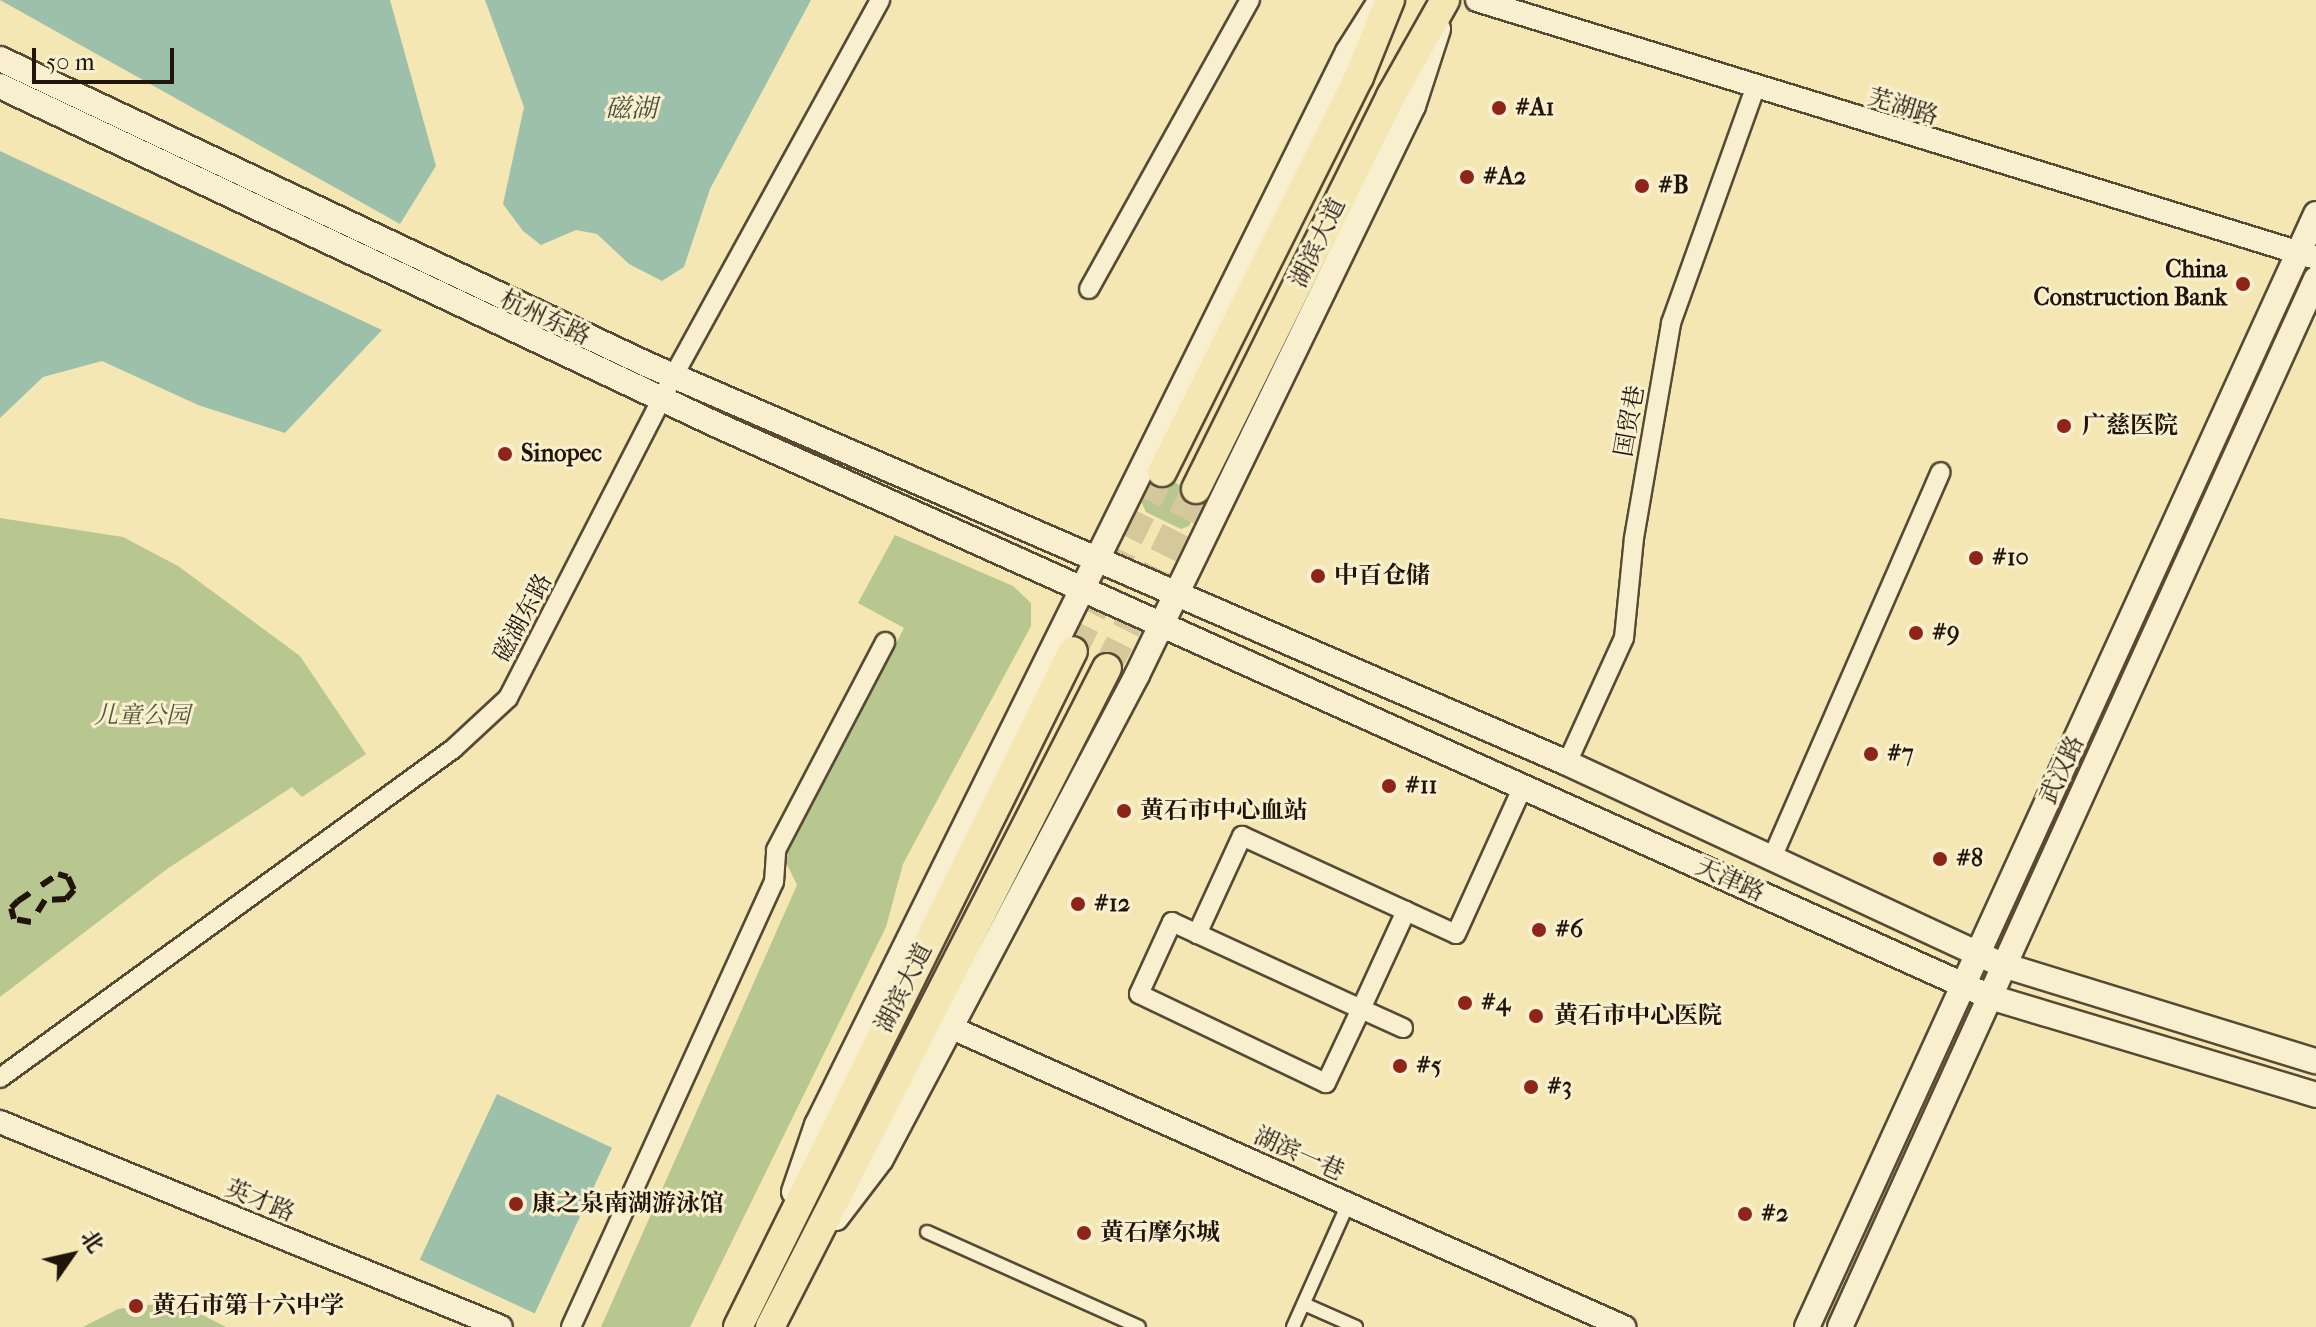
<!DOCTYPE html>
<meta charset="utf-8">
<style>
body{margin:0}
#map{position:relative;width:2316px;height:1327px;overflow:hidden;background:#f5e7b4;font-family:"IM FELL French Canon","Noto Serif SC",serif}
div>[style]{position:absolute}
.green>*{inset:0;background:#b8c690}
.water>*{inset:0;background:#9dc0aa;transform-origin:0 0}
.primary-tunnel>*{height:28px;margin-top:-14px;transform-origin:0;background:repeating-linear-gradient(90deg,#d5c89b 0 28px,transparent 0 42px)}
.roads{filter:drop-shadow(2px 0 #564a35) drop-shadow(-2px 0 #564a35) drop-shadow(0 2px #564a35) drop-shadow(0 -2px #564a35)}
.pedestrian>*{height:12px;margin:-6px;padding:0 6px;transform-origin:6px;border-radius:6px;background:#f8efce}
.minor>*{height:18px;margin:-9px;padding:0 9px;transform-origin:9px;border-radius:9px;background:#f8efce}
.tertiary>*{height:22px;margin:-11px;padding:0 11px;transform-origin:11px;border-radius:11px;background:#f8efce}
.secondary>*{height:24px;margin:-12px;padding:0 12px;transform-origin:12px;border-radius:12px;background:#f8efce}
.primary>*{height:28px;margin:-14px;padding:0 14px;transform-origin:14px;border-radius:14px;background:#f5e7b4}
.rail>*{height:6px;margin-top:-3px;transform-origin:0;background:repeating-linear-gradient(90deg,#21150b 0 14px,transparent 0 28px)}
.dots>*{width:22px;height:22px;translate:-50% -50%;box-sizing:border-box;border:4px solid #f8efce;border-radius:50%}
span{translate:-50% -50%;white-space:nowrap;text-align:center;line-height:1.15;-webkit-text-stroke:6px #f8efce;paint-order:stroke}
.street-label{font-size:24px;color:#21150b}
.poi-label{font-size:24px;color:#21150b;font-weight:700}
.left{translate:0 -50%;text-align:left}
.right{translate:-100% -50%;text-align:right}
.park-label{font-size:24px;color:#56533a;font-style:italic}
.water-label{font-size:26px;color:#4c5143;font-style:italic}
.north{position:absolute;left:32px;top:1215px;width:80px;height:80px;-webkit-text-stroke:6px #f8efce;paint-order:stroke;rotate:56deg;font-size:22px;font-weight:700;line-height:32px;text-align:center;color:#21150b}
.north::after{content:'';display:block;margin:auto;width:28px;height:36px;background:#21150b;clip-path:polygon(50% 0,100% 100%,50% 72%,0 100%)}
.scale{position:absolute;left:32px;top:48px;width:142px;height:36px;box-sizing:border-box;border:4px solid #21150b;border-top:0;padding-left:10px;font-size:24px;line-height:28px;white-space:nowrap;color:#21150b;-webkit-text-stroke:6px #f8efce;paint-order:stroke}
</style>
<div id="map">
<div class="green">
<div style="clip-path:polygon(1154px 471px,1203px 498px,1189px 526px,1181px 529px,1146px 512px,1140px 499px)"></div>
<div style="clip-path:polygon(0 518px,123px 537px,178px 566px,300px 656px,366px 754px,302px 797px,292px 787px,167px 869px,0 997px)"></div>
<div style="clip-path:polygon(895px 535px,1013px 586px,1031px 603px,1031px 626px,903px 864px,886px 927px,690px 1327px,601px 1327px,797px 885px,783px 856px,904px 628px,858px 603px)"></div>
<div style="clip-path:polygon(156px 1304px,193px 1310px,226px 1327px,83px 1327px,118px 1309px)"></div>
</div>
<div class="water">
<div style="clip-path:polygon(0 0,390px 0,436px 166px,400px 224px)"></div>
<div style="clip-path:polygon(485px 0,811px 0,710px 189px,684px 267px,662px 281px,629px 264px,597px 234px,576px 230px,541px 245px,523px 231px,503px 204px,524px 107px)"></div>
<div style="clip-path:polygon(0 151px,382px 330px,285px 433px,198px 405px,102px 361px,43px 377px,0 418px)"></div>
<div style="left:497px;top:1094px;width:127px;height:183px;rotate:25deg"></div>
</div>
<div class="primary-tunnel">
<div style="left:1073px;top:651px;width:200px;rotate:-63.6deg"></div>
<div style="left:1107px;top:668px;width:200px;rotate:-63.6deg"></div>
</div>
<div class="roads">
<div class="pedestrian">
<div style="left:927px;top:1232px;width:232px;rotate:24.1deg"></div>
<div style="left:1304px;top:1304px;width:57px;rotate:23.9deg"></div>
<div style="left:1293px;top:1327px;width:135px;rotate:-65.9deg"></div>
</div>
<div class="minor">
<div style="left:1089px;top:289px;width:331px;rotate:-60.9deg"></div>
<div style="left:1567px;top:763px;width:137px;rotate:-65.5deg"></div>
<div style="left:1624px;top:638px;width:100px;rotate:-84.3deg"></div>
<div style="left:1634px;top:538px;width:218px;rotate:-80.2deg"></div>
<div style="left:1671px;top:323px;width:249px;rotate:-70.3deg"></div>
<div style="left:1772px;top:858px;width:421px;rotate:-66.4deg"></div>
<div style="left:1197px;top:934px;width:108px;rotate:-65.3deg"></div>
<div style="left:1242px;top:836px;width:235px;rotate:24.6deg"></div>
<div style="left:1456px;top:934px;width:162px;rotate:-65.6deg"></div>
<div style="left:1403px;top:1028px;width:46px;rotate:-155.7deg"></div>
<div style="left:1361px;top:1009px;width:208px;rotate:-155.3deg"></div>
<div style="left:1172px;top:922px;width:79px;rotate:114.6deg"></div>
<div style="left:1139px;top:994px;width:207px;rotate:25.5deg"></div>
<div style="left:1326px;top:1083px;width:82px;rotate:-64.7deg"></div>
<div style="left:1361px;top:1009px;width:108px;rotate:-65.3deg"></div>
<div style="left:0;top:1078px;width:560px;rotate:-35.99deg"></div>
<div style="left:453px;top:749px;width:75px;rotate:-42.8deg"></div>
<div style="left:508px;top:698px;width:363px;rotate:-62.8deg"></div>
<div style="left:674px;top:375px;width:428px;rotate:-61.2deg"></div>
<div style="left:571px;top:1327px;width:489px;rotate:-65.5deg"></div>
<div style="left:774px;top:882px;width:32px;rotate:-86deg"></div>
<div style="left:776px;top:850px;width:235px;rotate:-62.3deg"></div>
</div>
<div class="tertiary">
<div style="left:1477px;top:0;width:878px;rotate:17.09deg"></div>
<div style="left:952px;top:1028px;width:736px;rotate:23.99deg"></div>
<div style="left:0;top:1122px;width:541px;rotate:22.25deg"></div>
</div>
<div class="secondary">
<div style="left:0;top:59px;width:714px;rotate:25.27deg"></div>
<div style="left:646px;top:364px;width:1004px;rotate:23.42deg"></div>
<div style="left:1567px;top:763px;width:481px;rotate:24.9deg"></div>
<div style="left:2003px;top:965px;width:327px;rotate:17.1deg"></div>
<div style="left:0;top:86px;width:791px;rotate:25.3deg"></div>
<div style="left:715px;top:424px;width:1398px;rotate:24.2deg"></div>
<div style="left:1990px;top:997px;width:340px;rotate:16.7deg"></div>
<div style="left:794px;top:1192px;width:71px;rotate:-71.1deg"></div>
<div style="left:817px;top:1125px;width:1197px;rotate:-63.67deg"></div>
<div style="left:1348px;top:52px;width:62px;rotate:-57.6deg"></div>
<div style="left:836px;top:1218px;width:74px;rotate:-52.7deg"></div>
<div style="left:881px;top:1159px;width:548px;rotate:-62.12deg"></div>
<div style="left:1137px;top:675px;width:632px;rotate:-64.12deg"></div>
<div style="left:1413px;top:106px;width:81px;rotate:-72deg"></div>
<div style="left:1807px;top:1327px;width:1224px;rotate:-65.42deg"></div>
<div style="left:1840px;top:1327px;width:1151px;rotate:-65.57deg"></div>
</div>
<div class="primary">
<div style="left:1162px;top:472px;width:441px;rotate:-63.5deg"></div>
<div style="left:1359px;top:77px;width:83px;rotate:-68.1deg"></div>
<div style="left:1196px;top:489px;width:439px;rotate:-63.6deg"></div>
<div style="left:1391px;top:96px;width:110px;rotate:-60.6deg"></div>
<div style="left:738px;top:1327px;width:754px;rotate:-63.64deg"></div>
<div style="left:770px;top:1327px;width:740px;rotate:-62.92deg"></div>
</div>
</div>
<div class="rail">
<div style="left:58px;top:874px;width:10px;rotate:17deg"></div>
<div style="left:68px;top:877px;width:14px;rotate:65deg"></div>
<div style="left:74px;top:890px;width:12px;rotate:132deg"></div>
<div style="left:66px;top:899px;width:21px;rotate:177deg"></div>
<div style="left:45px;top:900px;width:26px;rotate:122deg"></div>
<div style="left:31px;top:922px;width:17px;rotate:-170deg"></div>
<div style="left:14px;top:919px;width:11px;rotate:-105deg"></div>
<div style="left:11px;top:908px;width:10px;rotate:-45deg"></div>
<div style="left:18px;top:901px;width:48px;rotate:-34deg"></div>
</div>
<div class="dots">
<div style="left:1499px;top:108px;background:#8f2418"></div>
<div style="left:1467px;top:177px;background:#8f2418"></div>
<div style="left:1642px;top:186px;background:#8f2418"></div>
<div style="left:2243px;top:284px;background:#8f2418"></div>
<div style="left:2064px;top:426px;background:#8f2418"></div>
<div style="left:505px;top:454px;background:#8f2418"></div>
<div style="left:1976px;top:558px;background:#8f2418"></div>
<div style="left:1318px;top:576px;background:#8f2418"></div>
<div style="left:1916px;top:633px;background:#8f2418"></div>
<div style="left:1871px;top:754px;background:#8f2418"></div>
<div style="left:1389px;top:786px;background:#8f2418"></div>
<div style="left:1124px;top:811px;background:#8f2418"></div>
<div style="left:1940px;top:859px;background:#8f2418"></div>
<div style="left:1078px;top:904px;background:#8f2418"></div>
<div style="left:1539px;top:930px;background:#8f2418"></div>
<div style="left:1465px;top:1003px;background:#8f2418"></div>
<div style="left:1536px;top:1016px;background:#8f2418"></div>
<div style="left:1400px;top:1066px;background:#8f2418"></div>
<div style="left:1531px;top:1087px;background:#8f2418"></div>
<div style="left:516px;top:1204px;background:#8f2418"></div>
<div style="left:1745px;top:1214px;background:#8f2418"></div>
<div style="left:1084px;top:1233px;background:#8f2418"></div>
<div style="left:136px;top:1306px;background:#8f2418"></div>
</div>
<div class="street-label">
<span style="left:1903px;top:107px;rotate:17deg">芜湖路</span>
<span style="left:1318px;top:243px;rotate:-64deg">湖滨大道</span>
<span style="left:545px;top:318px;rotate:25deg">杭州东路</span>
<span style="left:1630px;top:421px;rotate:-80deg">国贸巷</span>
<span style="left:523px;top:618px;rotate:-62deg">磁湖东路</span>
<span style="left:2062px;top:770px;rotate:-65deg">武汉路</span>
<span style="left:1730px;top:880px;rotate:24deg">天津路</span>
<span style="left:904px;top:988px;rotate:-63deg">湖滨大道</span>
<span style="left:1299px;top:1154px;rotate:24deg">湖滨一巷</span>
<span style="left:260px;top:1201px;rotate:22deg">英才路</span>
</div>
<div class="poi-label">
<span class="left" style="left:1515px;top:108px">#A1</span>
<span class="left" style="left:1483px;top:177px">#A2</span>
<span class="left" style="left:1658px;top:186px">#B</span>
<span class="right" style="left:2227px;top:284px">China<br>Construction Bank</span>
<span class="left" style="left:2082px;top:426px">广慈医院</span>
<span class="left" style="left:521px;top:454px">Sinopec</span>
<span class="left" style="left:1992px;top:558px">#10</span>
<span class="left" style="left:1334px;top:576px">中百仓储</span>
<span class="left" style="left:1932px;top:633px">#9</span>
<span class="left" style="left:1887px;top:754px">#7</span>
<span class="left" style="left:1405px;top:786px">#11</span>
<span class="left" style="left:1140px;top:811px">黄石市中心血站</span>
<span class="left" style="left:1956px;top:859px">#8</span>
<span class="left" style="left:1094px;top:904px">#12</span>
<span class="left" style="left:1555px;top:930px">#6</span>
<span class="left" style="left:1481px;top:1003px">#4</span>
<span class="left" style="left:1554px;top:1016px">黄石市中心医院</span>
<span class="left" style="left:1416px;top:1066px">#5</span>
<span class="left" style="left:1547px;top:1087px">#3</span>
<span class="left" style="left:532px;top:1204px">康之泉南湖游泳馆</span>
<span class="left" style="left:1761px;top:1214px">#2</span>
<span class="left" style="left:1100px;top:1233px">黄石摩尔城</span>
<span class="left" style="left:152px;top:1306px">黄石市第十六中学</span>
</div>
<div class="park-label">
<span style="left:142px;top:716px">儿童公园</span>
</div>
<div class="water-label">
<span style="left:631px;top:109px">磁湖</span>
</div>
<div class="north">北</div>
<div class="scale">50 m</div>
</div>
